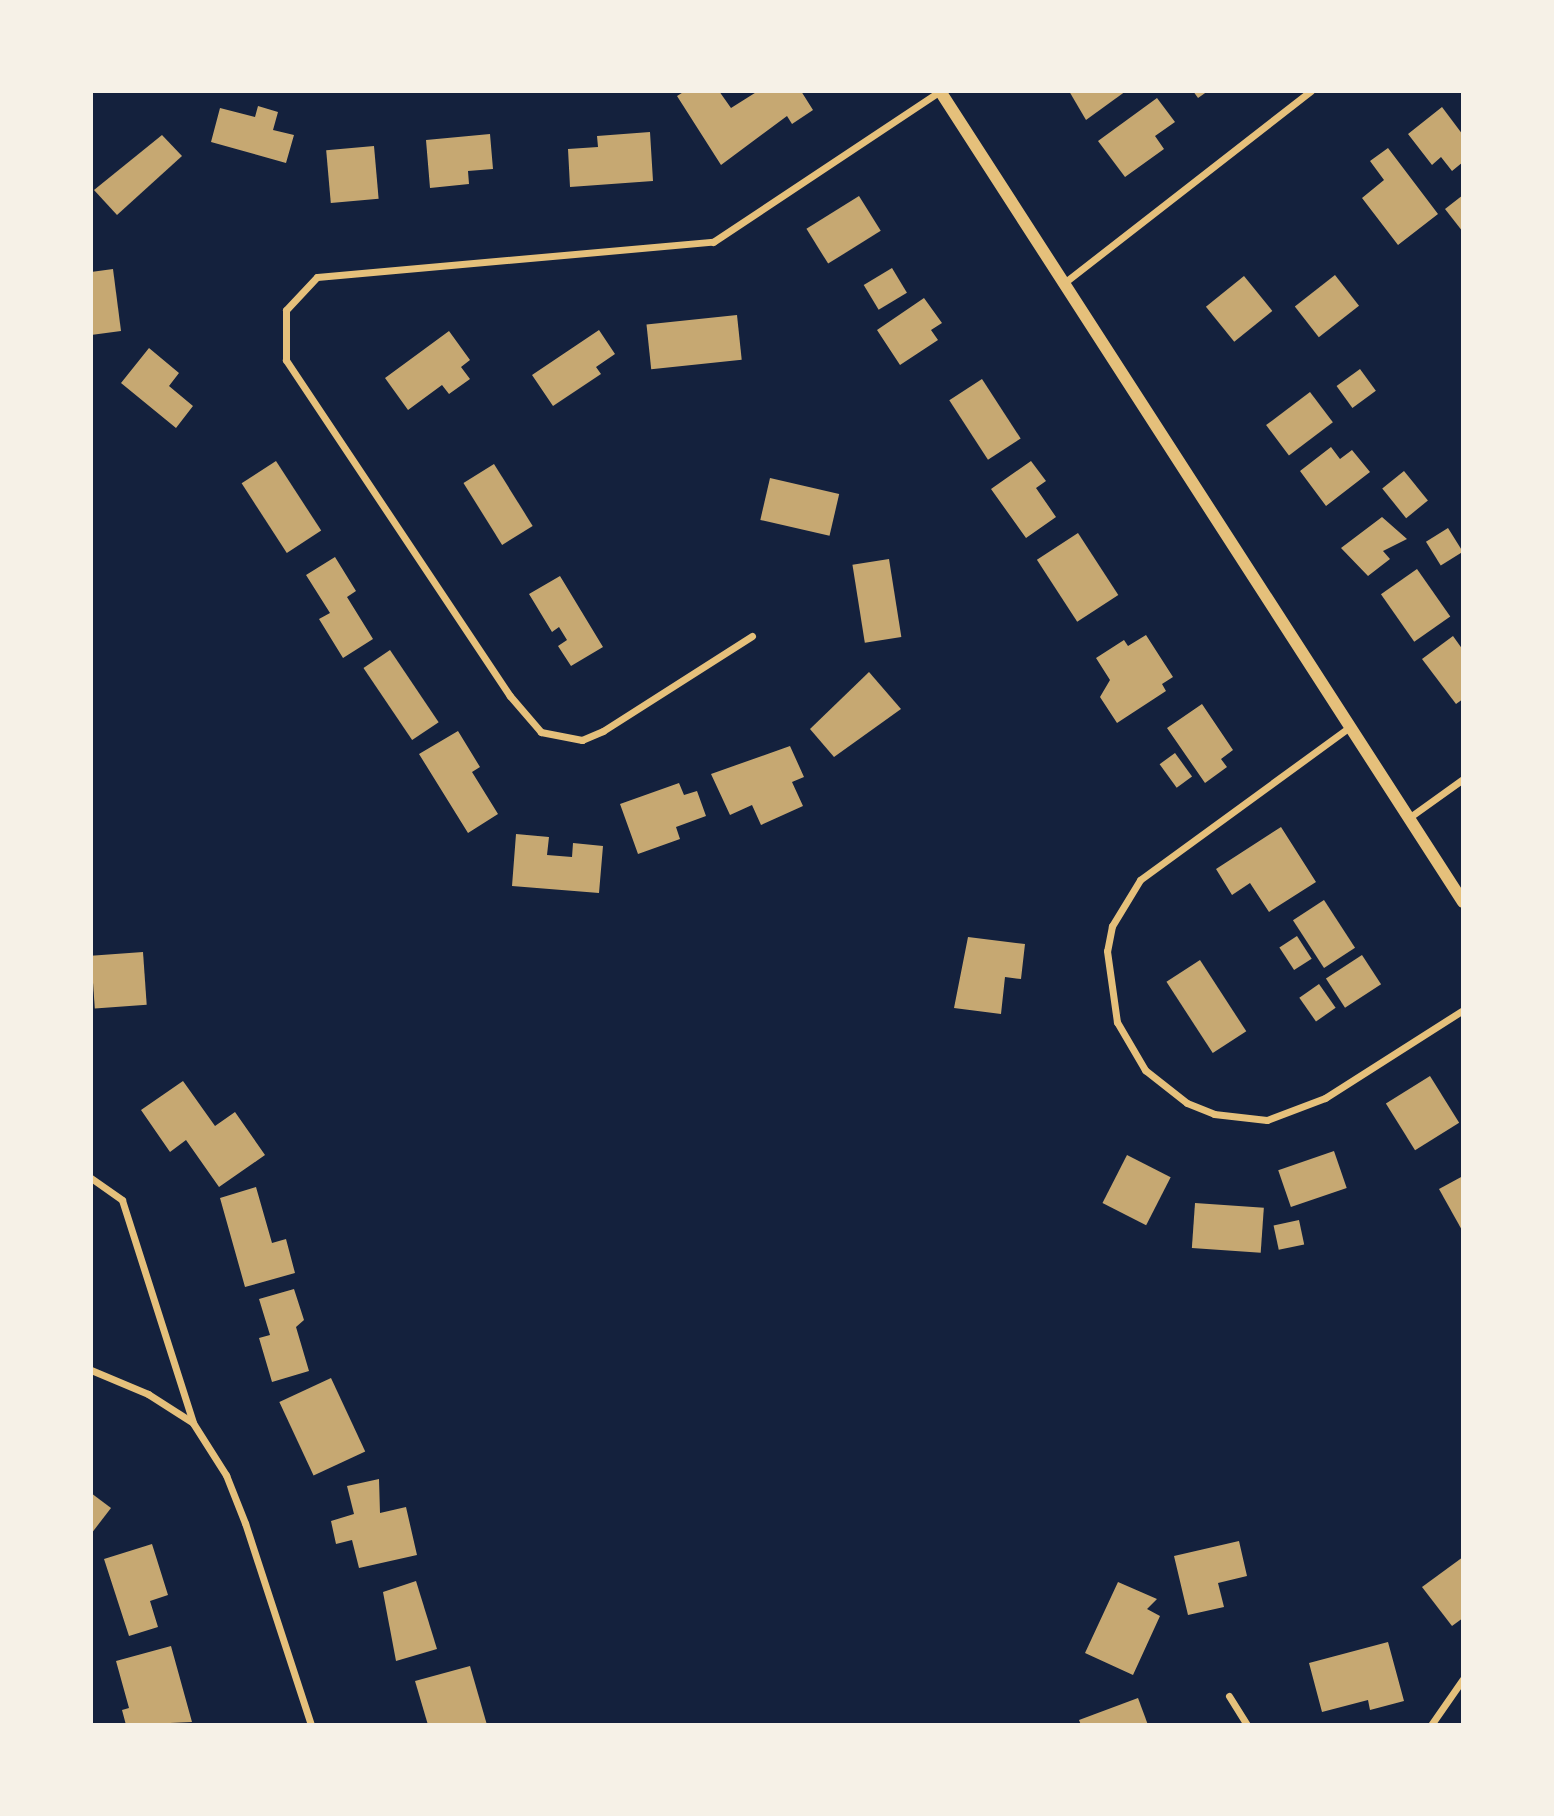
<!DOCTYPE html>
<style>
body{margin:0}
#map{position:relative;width:1554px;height:1816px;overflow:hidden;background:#14213d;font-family:"Space Grotesk",sans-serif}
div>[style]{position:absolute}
.building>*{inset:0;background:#c6a872;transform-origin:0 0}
.minor>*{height:7px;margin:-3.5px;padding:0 3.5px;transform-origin:3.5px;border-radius:3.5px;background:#e5c07b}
.tertiary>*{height:12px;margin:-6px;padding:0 6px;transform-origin:6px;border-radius:6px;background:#e5c07b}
span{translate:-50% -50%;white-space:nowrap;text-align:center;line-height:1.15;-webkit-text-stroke:5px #f6f1e7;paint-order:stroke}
.frame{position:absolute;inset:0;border:93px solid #f6f1e7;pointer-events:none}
</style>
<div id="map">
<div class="building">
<div style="clip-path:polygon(685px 91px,719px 91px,731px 108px,758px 91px,801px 91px,813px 110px,792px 124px,787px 116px,721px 165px,677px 96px)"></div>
<div style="clip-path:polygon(1069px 91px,1126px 91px,1086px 120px)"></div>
<div style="clip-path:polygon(1193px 91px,1208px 91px,1198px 98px)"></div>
<div style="clip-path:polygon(1157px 98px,1175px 122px,1155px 136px,1164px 149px,1125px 177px,1098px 141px)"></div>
<div style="clip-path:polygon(258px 106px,278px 112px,273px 130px,294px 135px,286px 163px,211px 142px,220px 108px,255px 117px)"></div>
<div style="clip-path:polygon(1442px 107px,1463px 135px,1463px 162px,1452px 171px,1441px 157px,1432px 165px,1408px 134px)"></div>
<div style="clip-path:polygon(650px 132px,653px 181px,570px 187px,568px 149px,598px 147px,597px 136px)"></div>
<div style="clip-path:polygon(490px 134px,493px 169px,468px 171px,469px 184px,430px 188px,426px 140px)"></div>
<div style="clip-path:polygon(162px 135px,182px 156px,117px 215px,94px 190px)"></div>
<div style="left:374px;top:146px;width:53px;height:48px;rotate:85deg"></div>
<div style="clip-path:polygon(1388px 148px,1438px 214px,1398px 245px,1362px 198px,1384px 180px,1370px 161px)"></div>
<div style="clip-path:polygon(1463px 195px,1463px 232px,1445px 209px)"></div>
<div style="left:859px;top:196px;width:41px;height:62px;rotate:58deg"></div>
<div style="left:892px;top:268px;width:29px;height:33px;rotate:59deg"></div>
<div style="clip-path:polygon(113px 269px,121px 331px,91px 335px,91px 272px)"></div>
<div style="left:1335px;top:275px;width:39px;height:51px;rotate:52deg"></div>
<div style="left:1244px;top:276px;width:45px;height:49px;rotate:51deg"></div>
<div style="clip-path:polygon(924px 298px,942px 323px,931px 330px,938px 340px,900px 365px,877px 330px)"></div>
<div style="left:737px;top:315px;width:45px;height:91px;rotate:84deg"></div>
<div style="clip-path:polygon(599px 330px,615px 354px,596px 367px,601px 374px,553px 406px,532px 375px)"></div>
<div style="clip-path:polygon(449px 331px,470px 360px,461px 367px,470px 379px,449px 394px,442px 385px,408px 410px,385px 378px)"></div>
<div style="clip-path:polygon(149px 348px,179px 373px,169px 386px,193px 406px,176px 428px,121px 383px)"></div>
<div style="left:1360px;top:369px;width:27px;height:29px;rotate:54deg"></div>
<div style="left:982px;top:379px;width:71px;height:39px;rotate:57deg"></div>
<div style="left:1310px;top:392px;width:38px;height:55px;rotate:53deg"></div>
<div style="clip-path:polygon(1331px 447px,1340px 459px,1352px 450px,1370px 472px,1326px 506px,1300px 471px)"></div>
<div style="left:276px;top:461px;width:83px;height:41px;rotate:57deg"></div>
<div style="clip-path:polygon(1031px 461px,1046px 481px,1036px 488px,1056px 517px,1026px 538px,991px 489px)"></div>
<div style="left:494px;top:464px;width:73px;height:36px;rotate:58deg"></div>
<div style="left:1404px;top:471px;width:38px;height:28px;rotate:51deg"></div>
<div style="left:770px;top:478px;width:71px;height:43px;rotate:13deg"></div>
<div style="clip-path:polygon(1382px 517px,1407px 539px,1383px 551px,1390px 559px,1368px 576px,1341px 548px)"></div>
<div style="left:1448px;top:528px;width:28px;height:26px;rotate:58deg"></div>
<div style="left:1078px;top:533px;width:74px;height:49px;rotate:57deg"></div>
<div style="clip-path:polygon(335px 557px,356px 591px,347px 597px,373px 639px,343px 658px,319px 619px,330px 613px,306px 575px)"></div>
<div style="left:889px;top:559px;width:79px;height:37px;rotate:81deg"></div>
<div style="left:1417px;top:569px;width:58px;height:44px;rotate:55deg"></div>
<div style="clip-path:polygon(560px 576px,603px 647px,571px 666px,558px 646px,567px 640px,559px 627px,552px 632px,529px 594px)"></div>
<div style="clip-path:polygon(1146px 635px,1173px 677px,1162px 684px,1166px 691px,1117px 723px,1100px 697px,1110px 680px,1096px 658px,1124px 640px,1128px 646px)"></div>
<div style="clip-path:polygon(1453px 636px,1463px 650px,1463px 699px,1456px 704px,1422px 659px)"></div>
<div style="left:390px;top:650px;width:87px;height:32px;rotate:56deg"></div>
<div style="clip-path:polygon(869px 672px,901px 709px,834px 757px,810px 729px)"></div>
<div style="clip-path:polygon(1202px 704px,1233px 750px,1221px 759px,1227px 767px,1205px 783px,1167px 728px)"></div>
<div style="clip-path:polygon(458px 731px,480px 767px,472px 772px,498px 814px,468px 833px,419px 754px)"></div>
<div style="clip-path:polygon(790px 746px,804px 777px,792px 782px,803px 806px,761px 825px,752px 805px,730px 815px,711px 774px)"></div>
<div style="left:1175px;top:753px;width:29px;height:19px;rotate:54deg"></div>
<div style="clip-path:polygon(679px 783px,684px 795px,697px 791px,706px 816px,676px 827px,680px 839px,638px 854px,620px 804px)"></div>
<div style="clip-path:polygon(1281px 827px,1316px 882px,1269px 912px,1250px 883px,1232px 895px,1216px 869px)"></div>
<div style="clip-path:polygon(516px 834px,549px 837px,547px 855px,572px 857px,573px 843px,603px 846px,599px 893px,512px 886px)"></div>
<div style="left:1324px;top:900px;width:57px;height:37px;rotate:57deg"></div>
<div style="left:1297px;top:936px;width:27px;height:21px;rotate:57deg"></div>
<div style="clip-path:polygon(968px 937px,1025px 944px,1021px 979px,1005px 977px,1001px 1014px,954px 1008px)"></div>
<div style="left:143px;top:952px;width:53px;height:52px;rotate:86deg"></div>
<div style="left:1362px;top:955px;width:35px;height:43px;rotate:57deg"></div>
<div style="left:1200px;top:960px;width:85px;height:40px;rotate:57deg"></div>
<div style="left:1319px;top:984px;width:29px;height:24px;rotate:55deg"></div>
<div style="left:1430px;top:1076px;width:55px;height:52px;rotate:58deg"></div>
<div style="clip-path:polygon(183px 1081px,215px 1126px,235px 1112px,265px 1155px,219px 1187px,186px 1140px,170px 1152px,141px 1110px)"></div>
<div style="left:1334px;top:1151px;width:39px;height:59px;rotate:71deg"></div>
<div style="left:1127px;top:1155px;width:49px;height:54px;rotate:27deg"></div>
<div style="clip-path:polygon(1463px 1176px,1463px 1232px,1439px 1189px)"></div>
<div style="clip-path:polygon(256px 1187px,272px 1243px,286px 1239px,295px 1273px,245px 1287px,220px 1198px)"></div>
<div style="left:1195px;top:1203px;width:69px;height:45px;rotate:4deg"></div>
<div style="left:1299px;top:1220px;width:25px;height:26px;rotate:78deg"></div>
<div style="clip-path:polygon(294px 1289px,304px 1320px,296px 1327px,309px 1371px,272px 1382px,259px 1338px,270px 1335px,259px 1299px)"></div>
<div style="left:331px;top:1378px;width:81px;height:57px;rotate:65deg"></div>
<div style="clip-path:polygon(379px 1479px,380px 1513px,406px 1507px,417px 1555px,359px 1568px,352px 1540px,336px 1544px,331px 1521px,354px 1514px,347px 1486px)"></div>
<div style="clip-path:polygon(91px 1493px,111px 1508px,91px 1534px)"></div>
<div style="clip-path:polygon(1239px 1541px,1247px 1576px,1218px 1583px,1224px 1607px,1188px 1615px,1174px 1556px)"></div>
<div style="clip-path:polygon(152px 1544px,168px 1595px,150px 1601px,158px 1627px,129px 1636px,104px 1559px)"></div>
<div style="clip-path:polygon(1463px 1557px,1463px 1618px,1452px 1626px,1422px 1587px)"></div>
<div style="clip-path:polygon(416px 1581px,437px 1649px,396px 1661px,383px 1592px)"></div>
<div style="clip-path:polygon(1118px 1582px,1157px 1599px,1147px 1609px,1160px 1616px,1133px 1675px,1085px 1653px)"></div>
<div style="clip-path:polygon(1388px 1642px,1404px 1701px,1370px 1710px,1368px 1700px,1322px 1712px,1309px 1663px)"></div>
<div style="clip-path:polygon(171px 1646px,192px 1722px,126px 1725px,122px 1710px,129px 1708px,116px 1661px)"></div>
<div style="clip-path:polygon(470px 1666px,487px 1725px,428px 1725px,415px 1681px)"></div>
<div style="clip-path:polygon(1138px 1698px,1148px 1725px,1081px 1725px,1079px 1720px)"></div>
</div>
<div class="minor">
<div style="left:1064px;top:283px;width:313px;rotate:-37.9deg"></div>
<div style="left:752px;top:636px;width:177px;rotate:147.5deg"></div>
<div style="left:603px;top:731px;width:23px;rotate:157deg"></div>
<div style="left:582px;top:740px;width:42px;rotate:-169deg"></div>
<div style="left:541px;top:732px;width:48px;rotate:-130.7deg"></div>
<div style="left:510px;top:696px;width:404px;rotate:-123.7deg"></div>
<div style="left:286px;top:360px;width:50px;rotate:-90deg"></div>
<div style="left:286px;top:310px;width:45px;rotate:-46.8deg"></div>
<div style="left:317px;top:277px;width:398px;rotate:-5.1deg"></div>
<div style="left:713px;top:242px;width:273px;rotate:-33.6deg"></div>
<div style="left:1351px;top:726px;width:261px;rotate:143.9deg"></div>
<div style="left:1140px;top:880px;width:54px;rotate:121.3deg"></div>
<div style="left:1112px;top:926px;width:25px;rotate:101deg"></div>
<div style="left:1107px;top:951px;width:72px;rotate:82deg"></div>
<div style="left:1117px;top:1022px;width:56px;rotate:59.7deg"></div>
<div style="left:1145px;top:1070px;width:53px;rotate:38.2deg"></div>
<div style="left:1187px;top:1103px;width:29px;rotate:22deg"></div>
<div style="left:1214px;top:1114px;width:53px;rotate:6.5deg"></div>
<div style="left:1267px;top:1120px;width:62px;rotate:-20.8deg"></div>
<div style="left:1325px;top:1098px;width:164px;rotate:-32.5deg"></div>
<div style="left:1410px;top:817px;width:65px;rotate:-35.6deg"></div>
<div style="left:91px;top:1178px;width:38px;rotate:35deg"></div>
<div style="left:122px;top:1200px;width:234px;rotate:72.3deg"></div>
<div style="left:193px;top:1423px;width:62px;rotate:57.6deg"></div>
<div style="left:226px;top:1475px;width:52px;rotate:68.4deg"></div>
<div style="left:245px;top:1523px;width:213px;rotate:71.9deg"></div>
<div style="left:91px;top:1370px;width:62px;rotate:22.8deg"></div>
<div style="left:148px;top:1394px;width:52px;rotate:32.5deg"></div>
<div style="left:1229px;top:1696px;width:34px;rotate:58deg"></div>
<div style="left:1431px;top:1725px;width:56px;rotate:-55.2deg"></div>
</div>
<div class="tertiary">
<div style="left:940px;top:91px;width:965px;rotate:57.18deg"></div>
</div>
<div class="frame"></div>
</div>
